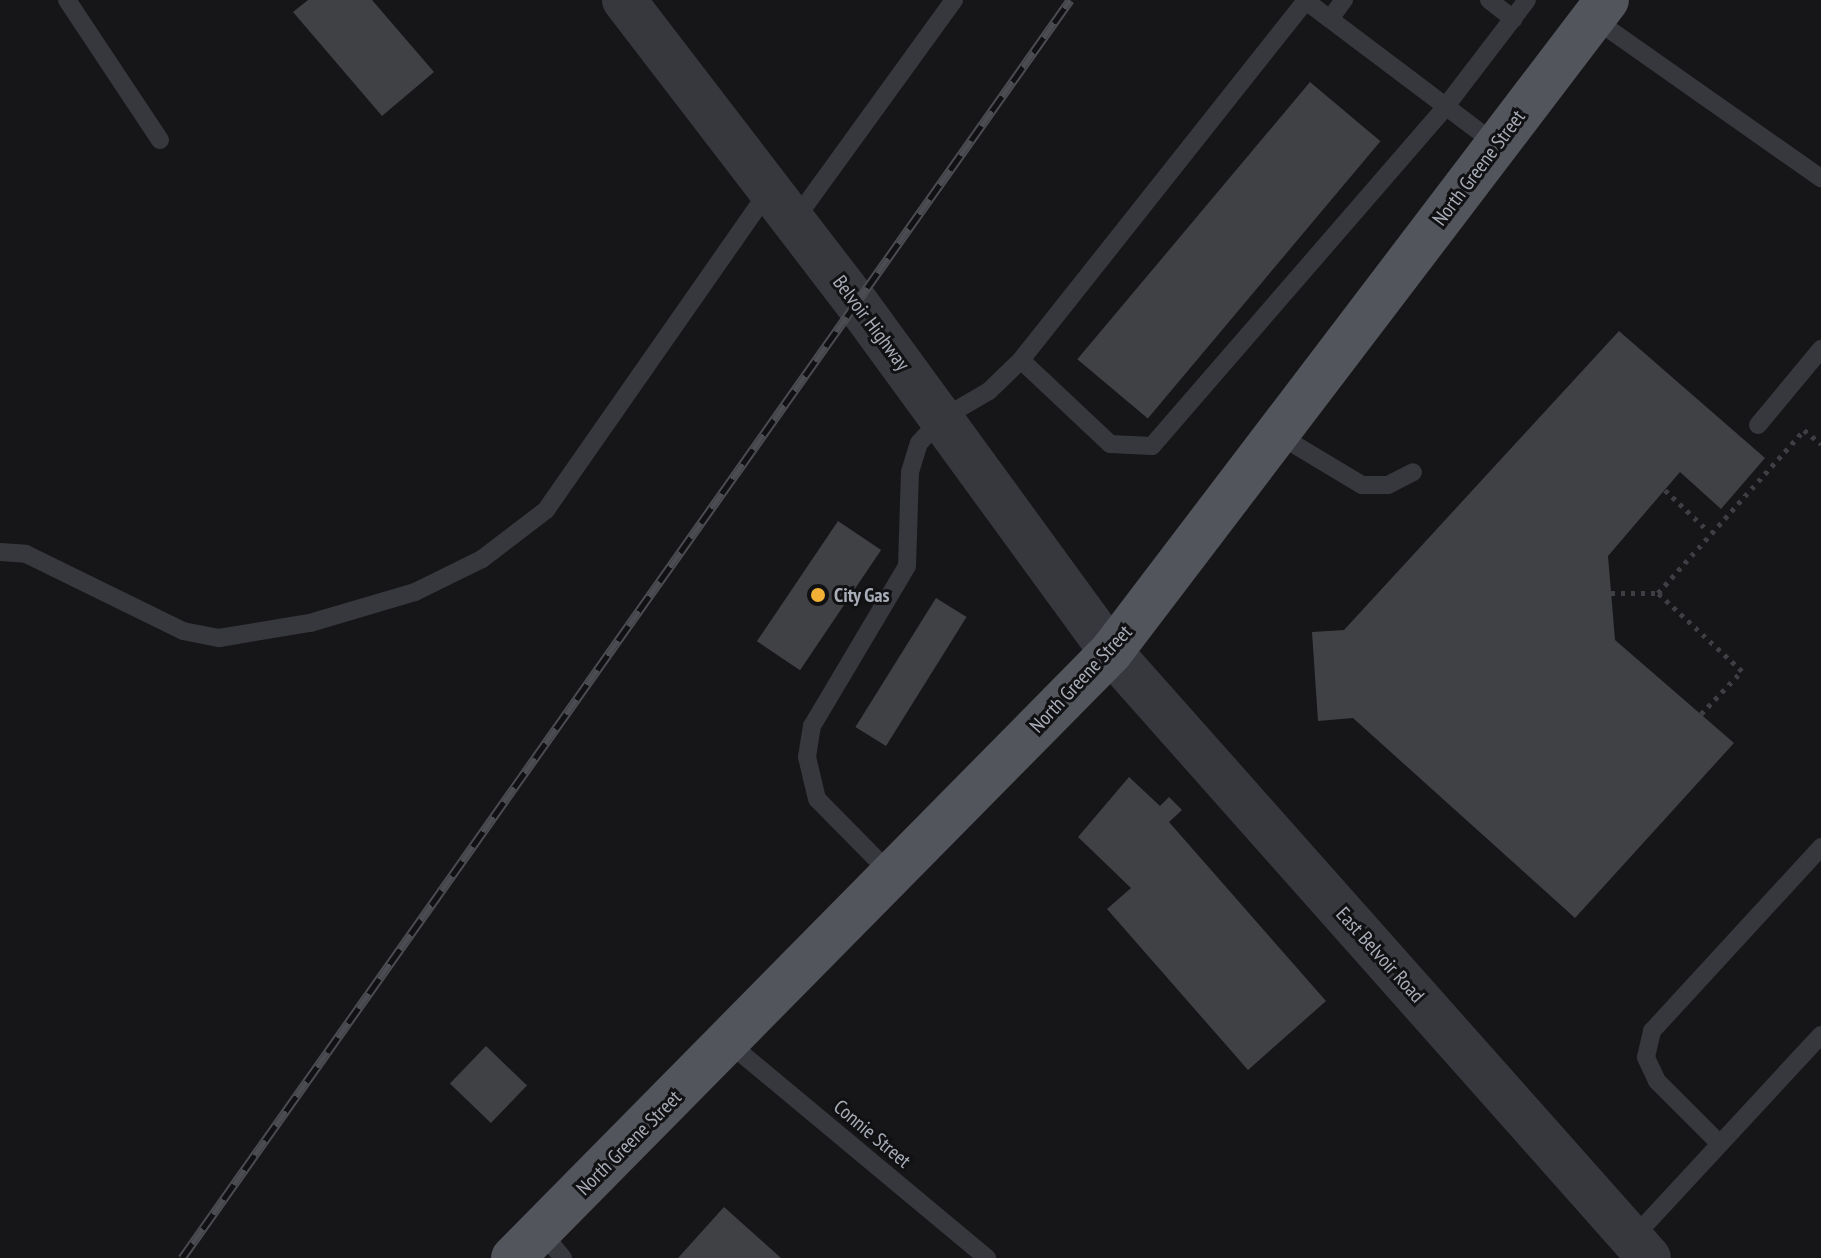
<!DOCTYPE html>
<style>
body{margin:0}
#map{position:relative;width:1821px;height:1258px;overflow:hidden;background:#161618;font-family:"PT Sans Narrow",sans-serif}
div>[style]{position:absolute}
.building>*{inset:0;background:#404145;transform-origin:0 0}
.path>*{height:5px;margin-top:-2.5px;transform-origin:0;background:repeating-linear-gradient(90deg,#3d3f44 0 4px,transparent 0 10px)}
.service>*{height:18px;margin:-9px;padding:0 9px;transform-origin:9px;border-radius:9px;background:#37383d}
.tertiary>*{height:44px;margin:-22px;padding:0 22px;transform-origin:22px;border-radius:22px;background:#37383d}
.primary>*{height:44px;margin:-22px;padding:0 22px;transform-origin:22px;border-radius:22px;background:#53555c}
.rail>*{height:9px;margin-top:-4.5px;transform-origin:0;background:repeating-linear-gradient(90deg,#111113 0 18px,#4a4c52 0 36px);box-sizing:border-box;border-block:2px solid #4a4c52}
.dots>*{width:22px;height:22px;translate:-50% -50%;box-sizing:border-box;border:4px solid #111113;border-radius:50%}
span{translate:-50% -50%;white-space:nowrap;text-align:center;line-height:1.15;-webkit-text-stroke:6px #111113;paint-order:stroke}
.street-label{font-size:20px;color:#a8adb8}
.poi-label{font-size:20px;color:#a8adb8;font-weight:700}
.left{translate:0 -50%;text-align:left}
</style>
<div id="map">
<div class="building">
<div style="clip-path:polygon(308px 0,372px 0,434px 72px,382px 116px,293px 12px)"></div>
<div style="left:1310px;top:82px;width:92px;height:362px;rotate:40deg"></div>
<div style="clip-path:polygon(1619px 331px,1765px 458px,1721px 509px,1680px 472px,1608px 556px,1615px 640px,1734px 743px,1575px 918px,1353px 718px,1318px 721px,1312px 632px,1344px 630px)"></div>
<div style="left:838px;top:521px;width:52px;height:145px;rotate:34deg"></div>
<div style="left:936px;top:598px;width:36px;height:152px;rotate:32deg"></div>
<div style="clip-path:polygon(1129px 777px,1160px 806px,1169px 797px,1182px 810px,1169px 822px,1326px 1001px,1248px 1070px,1107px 909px,1131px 888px,1078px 837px)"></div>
<div style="left:486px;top:1046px;width:57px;height:52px;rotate:44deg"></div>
<div style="clip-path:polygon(724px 1207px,781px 1258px,678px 1258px)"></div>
</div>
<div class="path">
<div style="left:1665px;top:490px;width:55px;rotate:43.5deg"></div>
<div style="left:1611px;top:593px;width:47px"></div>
<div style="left:1701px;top:714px;width:59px;rotate:-46.4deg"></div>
<div style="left:1742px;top:671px;width:115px;rotate:-137.1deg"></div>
<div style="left:1658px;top:593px;width:219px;rotate:-48.1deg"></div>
<div style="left:1804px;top:430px;width:22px;rotate:39deg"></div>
</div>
<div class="service">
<div style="left:67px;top:0;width:168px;rotate:56.4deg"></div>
<div style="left:1489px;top:0;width:31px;rotate:38deg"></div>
<div style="left:1593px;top:18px;width:279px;rotate:35.1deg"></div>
<div style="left:1330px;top:19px;width:24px;rotate:-54deg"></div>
<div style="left:794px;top:221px;width:273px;rotate:-54.1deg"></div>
<div style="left:1021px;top:360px;width:122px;rotate:43.3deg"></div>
<div style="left:1110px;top:444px;width:42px;rotate:2.7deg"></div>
<div style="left:1152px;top:446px;width:449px;rotate:-49.1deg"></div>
<div style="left:1446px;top:106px;width:133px;rotate:-52.6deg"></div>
<div style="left:1758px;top:425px;width:99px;rotate:-50.3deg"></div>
<div style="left:1277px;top:434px;width:99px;rotate:31deg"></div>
<div style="left:1362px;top:485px;width:26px"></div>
<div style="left:1388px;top:485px;width:28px;rotate:-27deg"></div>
<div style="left:0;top:552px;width:26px;rotate:4deg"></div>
<div style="left:26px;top:554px;width:175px;rotate:26.1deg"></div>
<div style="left:183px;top:631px;width:37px;rotate:11deg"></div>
<div style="left:219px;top:638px;width:92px;rotate:-9.4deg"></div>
<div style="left:310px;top:623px;width:109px;rotate:-16.4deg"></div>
<div style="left:415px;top:592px;width:75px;rotate:-26.2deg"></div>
<div style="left:482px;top:559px;width:81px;rotate:-37.4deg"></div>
<div style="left:546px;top:510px;width:390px;rotate:-55.1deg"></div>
<div style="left:893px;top:876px;width:108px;rotate:-134.6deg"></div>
<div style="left:817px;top:799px;width:43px;rotate:-103.4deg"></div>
<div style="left:807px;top:757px;width:31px;rotate:-81deg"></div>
<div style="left:812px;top:726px;width:186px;rotate:-59.3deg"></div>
<div style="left:907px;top:566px;width:94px;rotate:-88.2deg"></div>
<div style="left:910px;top:472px;width:30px;rotate:-73deg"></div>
<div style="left:919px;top:443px;width:33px;rotate:-47deg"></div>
<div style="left:941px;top:419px;width:56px;rotate:-30.3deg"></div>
<div style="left:989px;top:391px;width:45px;rotate:-44.1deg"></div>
<div style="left:1021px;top:360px;width:458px;rotate:-51.6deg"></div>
<div style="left:1306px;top:1px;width:239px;rotate:37deg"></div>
<div style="left:729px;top:1043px;width:336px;rotate:39.8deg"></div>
<div style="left:1720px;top:1144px;width:89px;rotate:-135deg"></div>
<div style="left:1657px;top:1081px;width:26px;rotate:-115deg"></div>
<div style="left:1646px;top:1057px;width:27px;rotate:-77deg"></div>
<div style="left:1652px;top:1031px;width:250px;rotate:-47.4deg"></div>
<div style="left:541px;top:1231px;width:35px;rotate:51deg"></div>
<div style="left:1632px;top:1239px;width:278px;rotate:-47.2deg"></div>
</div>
<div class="tertiary">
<div style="left:624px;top:0;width:381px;rotate:52.5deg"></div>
<div style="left:856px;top:302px;width:433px;rotate:53.9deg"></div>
<div style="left:1111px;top:652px;width:810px;rotate:48.4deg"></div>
</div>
<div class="primary">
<div style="left:513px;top:1258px;width:851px;rotate:-45.38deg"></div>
<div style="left:1111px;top:652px;width:819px;rotate:-52.74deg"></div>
</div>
<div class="rail">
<div style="left:182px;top:1258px;width:1540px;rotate:-54.78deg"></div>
</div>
<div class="dots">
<div style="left:818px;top:595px;background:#f2b134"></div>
</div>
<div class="street-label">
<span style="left:1479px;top:168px;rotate:-53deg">North Greene Street</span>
<span style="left:871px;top:323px;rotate:53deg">Belvoir Highway</span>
<span style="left:1081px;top:679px;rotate:-47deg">North Greene Street</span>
<span style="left:1380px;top:955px;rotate:48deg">East Belvoir Road</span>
<span style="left:872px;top:1134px;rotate:40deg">Connie Street</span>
<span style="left:629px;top:1143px;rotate:-45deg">North Greene Street</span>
</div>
<div class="poi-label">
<span class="left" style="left:834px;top:595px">City Gas</span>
</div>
</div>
